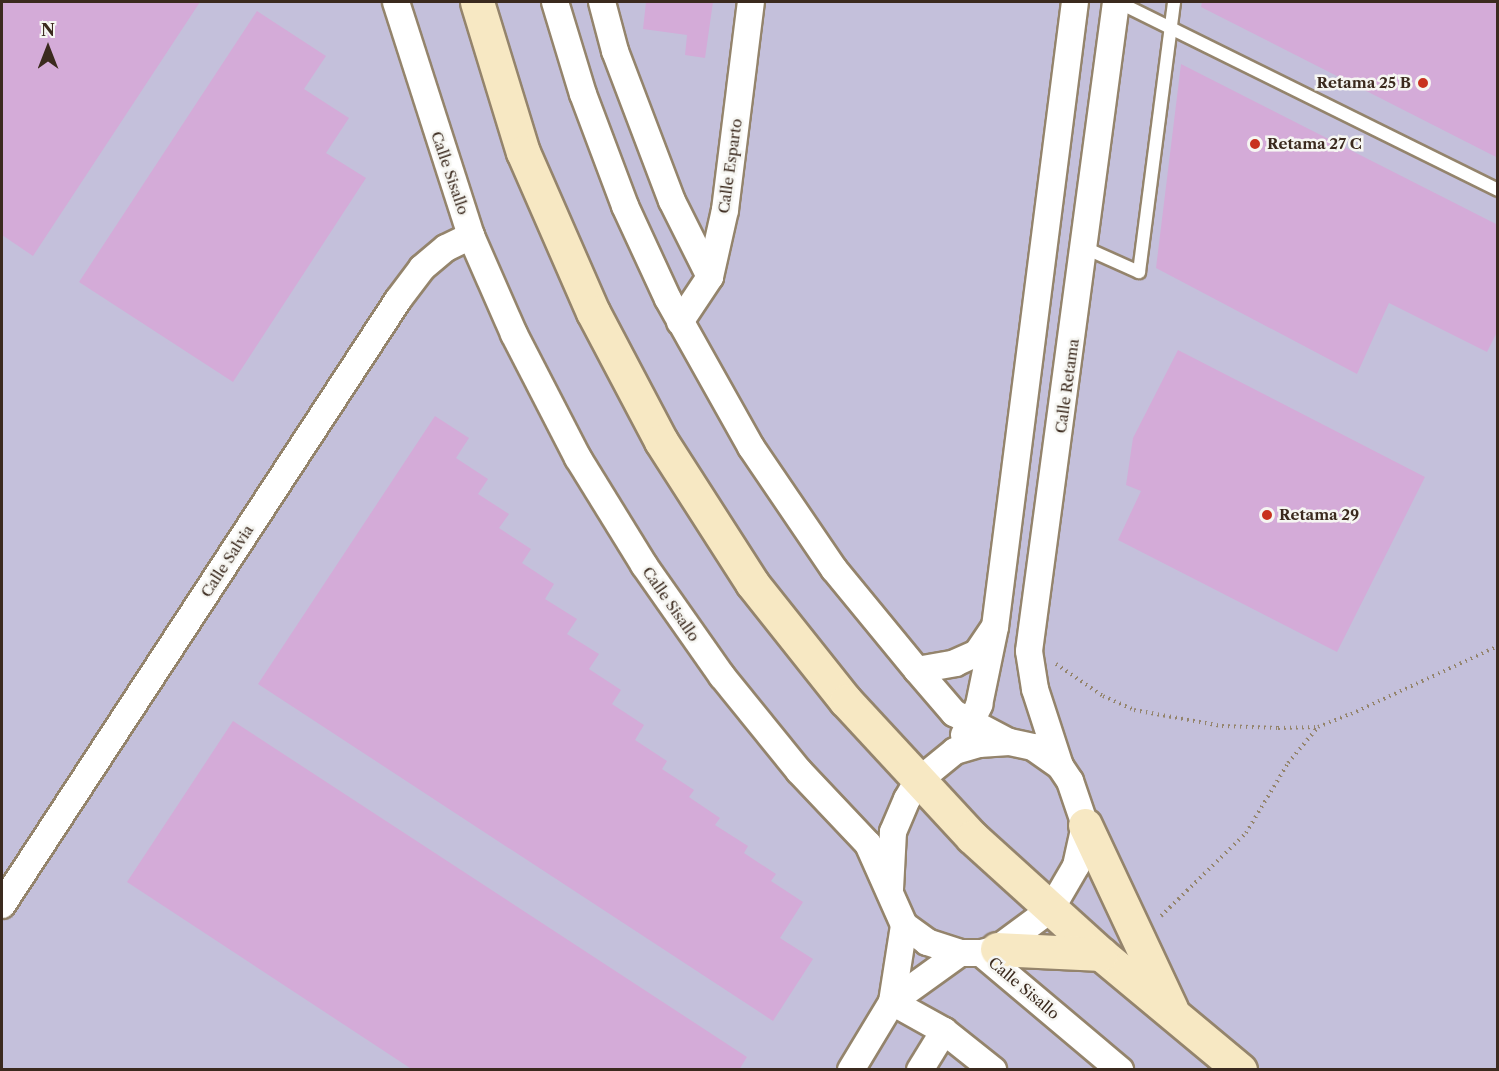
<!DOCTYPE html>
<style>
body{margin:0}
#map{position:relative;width:1499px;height:1071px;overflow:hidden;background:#ecdeba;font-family:"Libre Caslon Text",serif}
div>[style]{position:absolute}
.industrial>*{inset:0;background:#c4c0db;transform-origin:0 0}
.building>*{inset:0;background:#d4abd8}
.path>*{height:4px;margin-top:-2px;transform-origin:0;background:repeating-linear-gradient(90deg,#94846c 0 1.5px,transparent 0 6px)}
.roads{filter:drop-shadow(2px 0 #94846c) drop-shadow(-2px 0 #94846c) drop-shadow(0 2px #94846c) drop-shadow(0 -2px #94846c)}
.lane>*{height:12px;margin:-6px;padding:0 6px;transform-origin:6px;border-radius:6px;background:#fff}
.street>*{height:26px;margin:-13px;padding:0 13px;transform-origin:13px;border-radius:13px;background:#fff}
.secondary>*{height:33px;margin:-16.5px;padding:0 16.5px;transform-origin:16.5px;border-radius:16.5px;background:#f7e8c3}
.dots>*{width:16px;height:16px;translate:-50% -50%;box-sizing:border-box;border:3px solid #f6f6f2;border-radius:50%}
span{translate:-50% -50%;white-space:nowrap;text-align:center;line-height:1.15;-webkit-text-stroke:5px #f6f6f2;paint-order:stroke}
.poi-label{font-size:15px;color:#3b2a1e;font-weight:700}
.right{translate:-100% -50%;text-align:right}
.left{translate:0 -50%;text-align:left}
.street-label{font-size:15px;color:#3b2a1e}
.frame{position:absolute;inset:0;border:3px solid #3b2a1e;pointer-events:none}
.north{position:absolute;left:18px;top:18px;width:60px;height:60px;-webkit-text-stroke:4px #f6f6f2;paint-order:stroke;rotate:0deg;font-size:16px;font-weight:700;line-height:24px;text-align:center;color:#3b2a1e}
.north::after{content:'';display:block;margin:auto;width:21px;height:27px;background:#3b2a1e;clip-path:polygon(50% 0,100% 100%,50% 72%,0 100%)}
</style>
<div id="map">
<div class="industrial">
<div style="left:2px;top:2px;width:1495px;height:1068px"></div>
</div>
<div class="building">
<div style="clip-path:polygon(2px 2px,200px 2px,33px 256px,2px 235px)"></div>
<div style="clip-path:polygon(646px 2px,713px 2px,705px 58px,685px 55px,687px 35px,643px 29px)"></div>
<div style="clip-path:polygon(1202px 2px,1498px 2px,1498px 158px,1201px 7px)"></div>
<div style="clip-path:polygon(257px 11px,326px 56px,304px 89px,349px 118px,326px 153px,366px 178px,233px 382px,79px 282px)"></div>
<div style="clip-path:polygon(1181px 64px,1498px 225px,1498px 330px,1487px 352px,1389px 303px,1357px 374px,1156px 268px)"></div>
<div style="clip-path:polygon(1178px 350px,1425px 477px,1337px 652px,1118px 540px,1141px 491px,1126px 485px,1133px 438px)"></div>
<div style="clip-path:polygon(435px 416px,469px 438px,456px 458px,488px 479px,478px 494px,509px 514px,499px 528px,531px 549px,522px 563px,554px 584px,545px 599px,577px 619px,567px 634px,599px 654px,589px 669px,621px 690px,612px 704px,644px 725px,635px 740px,667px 761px,662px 769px,694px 790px,689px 797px,720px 818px,715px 825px,748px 846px,744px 853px,776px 874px,771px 881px,803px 902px,780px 938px,813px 959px,773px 1021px,258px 684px)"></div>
<div style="clip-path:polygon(233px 721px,747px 1057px,739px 1070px,413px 1070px,127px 882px)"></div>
</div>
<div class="path">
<div style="left:1056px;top:664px;width:57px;rotate:34.2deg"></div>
<div style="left:1103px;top:696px;width:34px;rotate:24deg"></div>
<div style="left:1134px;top:710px;width:89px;rotate:10.3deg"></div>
<div style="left:1222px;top:726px;width:56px;rotate:2deg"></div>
<div style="left:1278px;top:728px;width:40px;rotate:-1.4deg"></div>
<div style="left:1318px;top:727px;width:35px;rotate:-22deg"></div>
<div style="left:1351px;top:714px;width:162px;rotate:-24.8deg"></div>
<div style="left:1161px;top:916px;width:119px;rotate:-44.3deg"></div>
<div style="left:1246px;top:833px;width:82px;rotate:-59deg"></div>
<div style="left:1288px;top:763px;width:47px;rotate:-50.2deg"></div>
</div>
<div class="roads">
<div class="lane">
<div style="left:1118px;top:2px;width:424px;rotate:26.3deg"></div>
<div style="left:1085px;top:248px;width:59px;rotate:24deg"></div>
<div style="left:1139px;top:272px;width:272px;rotate:-82.6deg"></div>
</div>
<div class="street">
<div style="left:396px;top:2px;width:246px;rotate:72.2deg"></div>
<div style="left:471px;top:236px;width:107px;rotate:66.3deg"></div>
<div style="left:514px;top:334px;width:140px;rotate:62.7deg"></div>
<div style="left:578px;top:458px;width:126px;rotate:58.3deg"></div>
<div style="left:644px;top:565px;width:136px;rotate:54.9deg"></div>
<div style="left:722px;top:676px;width:122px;rotate:51deg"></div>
<div style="left:799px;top:771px;width:100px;rotate:46.6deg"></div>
<div style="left:868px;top:844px;width:89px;rotate:66deg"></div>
<div style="left:904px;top:925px;width:29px;rotate:36deg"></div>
<div style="left:927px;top:942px;width:35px;rotate:18deg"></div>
<div style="left:960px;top:953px;width:21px"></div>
<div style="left:981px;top:953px;width:16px;rotate:-14deg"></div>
<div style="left:997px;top:949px;width:67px;rotate:-36.5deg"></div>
<div style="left:1051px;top:909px;width:50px;rotate:-59.8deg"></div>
<div style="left:1076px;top:866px;width:42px;rotate:-77.6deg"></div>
<div style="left:1085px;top:825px;width:46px;rotate:-108.8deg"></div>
<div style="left:1070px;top:781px;width:18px;rotate:-124deg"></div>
<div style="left:1060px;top:766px;width:33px;rotate:-145deg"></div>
<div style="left:1033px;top:747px;width:25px;rotate:-168deg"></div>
<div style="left:1009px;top:742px;width:30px;rotate:176deg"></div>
<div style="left:979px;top:744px;width:25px;rotate:164deg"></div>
<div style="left:955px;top:751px;width:49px;rotate:140.8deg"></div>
<div style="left:917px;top:782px;width:20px;rotate:120deg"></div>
<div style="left:907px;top:799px;width:36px;rotate:113deg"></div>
<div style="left:893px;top:832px;width:57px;rotate:93deg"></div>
<div style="left:555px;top:2px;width:96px;rotate:73.1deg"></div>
<div style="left:583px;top:94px;width:120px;rotate:69.4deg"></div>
<div style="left:625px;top:206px;width:102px;rotate:65.2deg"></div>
<div style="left:668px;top:299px;width:170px;rotate:60.7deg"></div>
<div style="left:751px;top:447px;width:148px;rotate:55.8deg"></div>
<div style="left:834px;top:569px;width:131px;rotate:50.6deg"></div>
<div style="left:917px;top:670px;width:57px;rotate:49.3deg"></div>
<div style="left:954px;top:713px;width:62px;rotate:27.8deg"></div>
<div style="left:602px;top:2px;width:51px;rotate:75.1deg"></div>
<div style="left:615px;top:51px;width:160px;rotate:69.2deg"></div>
<div style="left:672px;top:201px;width:85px;rotate:63.4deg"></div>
<div style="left:680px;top:322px;width:54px;rotate:-56.3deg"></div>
<div style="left:710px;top:277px;width:69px;rotate:-77.4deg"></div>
<div style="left:725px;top:210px;width:210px;rotate:-82.9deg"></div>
<div style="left:917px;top:670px;width:39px;rotate:-10deg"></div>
<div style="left:955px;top:663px;width:24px;rotate:-24deg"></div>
<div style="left:977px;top:653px;width:29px;rotate:-56deg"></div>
<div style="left:964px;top:735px;width:34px;rotate:-63deg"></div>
<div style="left:979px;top:705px;width:80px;rotate:-78.4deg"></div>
<div style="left:995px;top:627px;width:630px;rotate:-82.71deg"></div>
<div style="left:1060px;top:766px;width:81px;rotate:-108deg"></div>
<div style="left:1035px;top:689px;width:38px;rotate:-99deg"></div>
<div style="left:1029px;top:651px;width:655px;rotate:-82.36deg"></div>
<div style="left:2px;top:905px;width:723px;rotate:-56.79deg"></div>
<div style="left:398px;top:300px;width:40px;rotate:-53deg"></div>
<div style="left:422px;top:268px;width:31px;rotate:-40deg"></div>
<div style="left:446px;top:248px;width:28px;rotate:-26deg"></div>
<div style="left:981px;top:953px;width:182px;rotate:40.1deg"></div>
<div style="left:892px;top:1002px;width:60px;rotate:29.1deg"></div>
<div style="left:944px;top:1031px;width:63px;rotate:38.5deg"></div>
<div style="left:892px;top:1002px;width:84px;rotate:-35.8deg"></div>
<div style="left:851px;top:1070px;width:79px;rotate:-58.9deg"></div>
<div style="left:892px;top:1002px;width:78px;rotate:-81.1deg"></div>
<div style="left:920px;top:1070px;width:46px;rotate:-58.4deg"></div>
</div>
<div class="secondary">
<div style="left:477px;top:2px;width:157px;rotate:73deg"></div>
<div style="left:523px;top:152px;width:175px;rotate:66.4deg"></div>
<div style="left:593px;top:312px;width:146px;rotate:62.2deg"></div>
<div style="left:661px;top:441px;width:169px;rotate:57.3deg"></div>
<div style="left:752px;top:583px;width:151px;rotate:51.5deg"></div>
<div style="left:846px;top:701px;width:185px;rotate:47.2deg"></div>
<div style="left:972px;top:837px;width:174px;rotate:42.2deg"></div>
<div style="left:1101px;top:954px;width:181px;rotate:39.8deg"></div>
<div style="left:1085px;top:825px;width:203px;rotate:64.9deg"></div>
<div style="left:997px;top:949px;width:104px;rotate:2.8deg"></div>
</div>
</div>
<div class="dots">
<div style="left:1423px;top:83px;background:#c8321e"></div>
<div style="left:1255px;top:144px;background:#c8321e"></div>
<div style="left:1267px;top:515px;background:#c8321e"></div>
</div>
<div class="poi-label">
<span class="right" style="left:1411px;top:83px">Retama 25 B</span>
<span class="left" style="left:1267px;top:144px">Retama 27 C</span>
<span class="left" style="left:1279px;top:515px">Retama 29</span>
</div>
<div class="street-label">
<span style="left:730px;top:166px;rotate:-82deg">Calle Esparto</span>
<span style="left:450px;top:173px;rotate:71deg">Calle Sisallo</span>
<span style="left:1067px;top:386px;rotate:-82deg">Calle Retama</span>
<span style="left:227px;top:561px;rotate:-57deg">Calle Salvia</span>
<span style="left:671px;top:604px;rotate:55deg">Calle Sisallo</span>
<span style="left:1024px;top:988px;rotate:40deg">Calle Sisallo</span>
</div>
<div class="frame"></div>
<div class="north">N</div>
</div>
